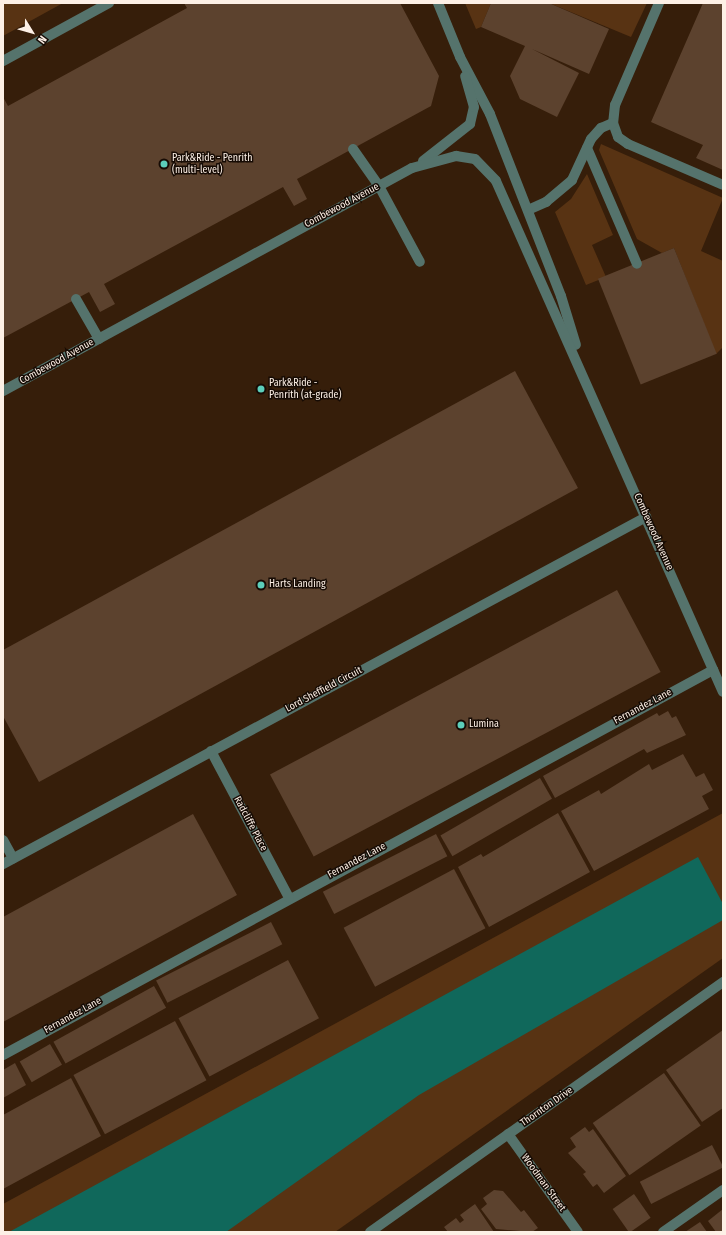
<!DOCTYPE html>
<style>
body{margin:0}
#map{position:relative;width:726px;height:1235px;overflow:hidden;background:#361e0a;font-family:"Fira Sans Condensed",sans-serif}
div>[style]{position:absolute}
.green>*{inset:0;background:#583313}
.water>*{inset:0;background:#10685b}
.building>*{inset:0;background:#5c422e;transform-origin:0 0}
.service>*{height:10px;margin:-5px;padding:0 5px;transform-origin:5px;border-radius:5px;background:#55736c}
.minor>*{height:10px;margin:-5px;padding:0 5px;transform-origin:5px;border-radius:5px;background:#55736c}
.dots>*{width:11px;height:11px;translate:-50% -50%;box-sizing:border-box;border:2px solid #160b04;border-radius:50%}
span{translate:-50% -50%;white-space:nowrap;text-align:center;line-height:1.15;-webkit-text-stroke:3px #160b04;paint-order:stroke}
.poi-label{font-size:10px;color:#fdf0e6}
.left{translate:0 -50%;text-align:left}
.street-label{font-size:10px;color:#fdf0e6}
.frame{position:absolute;inset:0;border:4px solid #fdf0e6;pointer-events:none}
.north{position:absolute;left:12px;top:12px;width:40px;height:40px;-webkit-text-stroke:3px #160b04;paint-order:stroke;rotate:127deg;font-size:11px;font-weight:700;line-height:16px;text-align:center;color:#fdf0e6}
.north::after{content:'';display:block;margin:auto;width:14px;height:18px;background:#fdf0e6;clip-path:polygon(50% 0,100% 100%,50% 72%,0 100%)}
</style>
<div id="map">
<div class="green">
<div style="clip-path:polygon(3px 3px,63px 3px,3px 36px)"></div>
<div style="clip-path:polygon(465px 3px,491px 3px,481px 27px,476px 29px)"></div>
<div style="clip-path:polygon(549px 3px,647px 3px,631px 37px)"></div>
<div style="clip-path:polygon(601px 144px,723px 198px,701px 251px,723px 261px,723px 347px,716px 354px,674px 248px,662px 253px,637px 239px,599px 150px)"></div>
<div style="clip-path:polygon(587px 174px,613px 235px,592px 245px,606px 277px,586px 285px,555px 212px,571px 199px)"></div>
<div style="clip-path:polygon(723px 813px,723px 958px,335px 1232px,3px 1232px,3px 1204px)"></div>
</div>
<div class="water">
<div style="clip-path:polygon(698px 857px,723px 904px,723px 920px,419px 1095px,226px 1232px,9px 1232px)"></div>
</div>
<div class="building">
<div style="clip-path:polygon(184px 3px,400px 3px,439px 76px,431px 106px,297px 179px,307px 199px,294px 206px,283px 187px,104px 284px,115px 304px,100px 312px,89px 292px,3px 338px,3px 97px,8px 106px,187px 8px)"></div>
<div style="clip-path:polygon(491px 3px,549px 3px,609px 29px,589px 74px,532px 49px,579px 73px,557px 117px,520px 99px,510px 76px,525px 46px,481px 27px)"></div>
<div style="clip-path:polygon(703px 3px,723px 3px,723px 170px,696px 158px,703px 145px,651px 122px)"></div>
<div style="left:674px;top:248px;width:114px;height:82px;rotate:68deg"></div>
<div style="clip-path:polygon(515px 371px,578px 488px,39px 782px,3px 716px,3px 650px)"></div>
<div style="left:617px;top:590px;width:93px;height:393px;rotate:62deg"></div>
<div style="clip-path:polygon(668px 711px,672px 718px,676px 716px,686px 735px,647px 753px,644px 749px,555px 798px,543px 776px,657px 713px,659px 716px)"></div>
<div style="clip-path:polygon(683px 754px,696px 777px,704px 773px,713px 790px,702px 796px,709px 809px,594px 871px,561px 811px,599px 790px,601px 794px,649px 764px,652px 770px)"></div>
<div style="left:540px;top:778px;width:24px;height:115px;rotate:60deg"></div>
<div style="clip-path:polygon(558px 813px,590px 872px,489px 927px,458px 867px,481px 854px,483px 857px)"></div>
<div style="clip-path:polygon(193px 814px,237px 895px,3px 1022px,3px 917px)"></div>
<div style="left:436px;top:834px;width:25px;height:127px;rotate:63deg"></div>
<div style="left:454px;top:869px;width:67px;height:125px;rotate:62deg"></div>
<div style="left:271px;top:922px;width:25px;height:129px;rotate:63deg"></div>
<div style="left:288px;top:960px;width:66px;height:124px;rotate:62deg"></div>
<div style="left:154px;top:986px;width:25px;height:115px;rotate:61deg"></div>
<div style="left:175px;top:1021px;width:67px;height:115px;rotate:62deg"></div>
<div style="clip-path:polygon(723px 1030px,723px 1108px,702px 1122px,666px 1070px)"></div>
<div style="left:50px;top:1044px;width:24px;height:35px;rotate:60deg"></div>
<div style="clip-path:polygon(15px 1063px,26px 1085px,3px 1098px,3px 1070px)"></div>
<div style="left:664px;top:1073px;width:64px;height:87px;rotate:55deg"></div>
<div style="clip-path:polygon(71px 1078px,101px 1136px,3px 1189px,3px 1115px)"></div>
<div style="clip-path:polygon(585px 1127px,589px 1132px,593px 1129px,626px 1176px,604px 1193px,597px 1184px,593px 1187px,583px 1174px,586px 1172px,568px 1153px,576px 1147px,570px 1138px)"></div>
<div style="left:712px;top:1145px;width:25px;height:81px;rotate:63deg"></div>
<div style="clip-path:polygon(494px 1190px,503px 1191px,521px 1212px,524px 1210px,538px 1228px,532px 1232px,496px 1229px,481px 1209px,487px 1204px,483px 1198px)"></div>
<div style="left:634px;top:1194px;width:29px;height:26px;rotate:55deg"></div>
<div style="clip-path:polygon(475px 1204px,494px 1232px,448px 1232px,444px 1227px,456px 1218px,460px 1223px,464px 1220px,460px 1215px)"></div>
<div style="clip-path:polygon(723px 1209px,723px 1232px,716px 1232px,708px 1221px)"></div>
<div style="clip-path:polygon(700px 1222px,707px 1232px,685px 1232px)"></div>
</div>
<div class="service">
<div style="left:659px;top:3px;width:111px;rotate:113.3deg"></div>
<div style="left:615px;top:105px;width:18px;rotate:96deg"></div>
<div style="left:613px;top:123px;width:15px;rotate:70deg"></div>
<div style="left:618px;top:137px;width:12px;rotate:35deg"></div>
<div style="left:628px;top:144px;width:103px;rotate:23.3deg"></div>
<div style="left:587px;top:148px;width:126px;rotate:66.7deg"></div>
<div style="left:353px;top:149px;width:45px;rotate:54.9deg"></div>
<div style="left:379px;top:186px;width:86px;rotate:61.7deg"></div>
<div style="left:528px;top:210px;width:20px;rotate:-24deg"></div>
<div style="left:546px;top:202px;width:34px;rotate:-40deg"></div>
<div style="left:572px;top:180px;width:45px;rotate:-65.1deg"></div>
<div style="left:591px;top:139px;width:15px;rotate:-48deg"></div>
<div style="left:601px;top:128px;width:13px;rotate:-23deg"></div>
<div style="left:76px;top:299px;width:46px;rotate:60.1deg"></div>
<div style="left:3px;top:1055px;width:808px;rotate:-28.47deg"></div>
<div style="left:663px;top:1232px;width:73px;rotate:-35deg"></div>
</div>
<div class="minor">
<div style="left:438px;top:3px;width:58px;rotate:67.8deg"></div>
<div style="left:460px;top:57px;width:64px;rotate:62.2deg"></div>
<div style="left:490px;top:114px;width:195px;rotate:68.7deg"></div>
<div style="left:561px;top:296px;width:51px;rotate:73deg"></div>
<div style="left:3px;top:61px;width:121px;rotate:-28.7deg"></div>
<div style="left:423px;top:161px;width:60px;rotate:-38.2deg"></div>
<div style="left:470px;top:124px;width:17px;rotate:-77deg"></div>
<div style="left:474px;top:107px;width:32px;rotate:-106deg"></div>
<div style="left:3px;top:391px;width:466px;rotate:-28.6deg"></div>
<div style="left:412px;top:168px;width:46px;rotate:-15.3deg"></div>
<div style="left:456px;top:156px;width:19px;rotate:9deg"></div>
<div style="left:475px;top:159px;width:30px;rotate:46deg"></div>
<div style="left:496px;top:181px;width:559px;rotate:66.05deg"></div>
<div style="left:211px;top:751px;width:166px;rotate:62deg"></div>
<div style="left:3px;top:840px;width:21px;rotate:61deg"></div>
<div style="left:3px;top:864px;width:731px;rotate:-28.35deg"></div>
<div style="left:508px;top:1134px;width:120px;rotate:54.5deg"></div>
<div style="left:370px;top:1232px;width:433px;rotate:-35.3deg"></div>
</div>
<div class="dots">
<div style="left:164px;top:164px;background:#5cceba"></div>
<div style="left:261px;top:389px;background:#5cceba"></div>
<div style="left:261px;top:585px;background:#5cceba"></div>
<div style="left:461px;top:725px;background:#5cceba"></div>
</div>
<div class="poi-label">
<span class="left" style="left:172px;top:164px">Park&amp;Ride - Penrith<br>(multi-level)</span>
<span class="left" style="left:269px;top:389px">Park&amp;Ride -<br>Penrith (at-grade)</span>
<span class="left" style="left:269px;top:585px">Harts Landing</span>
<span class="left" style="left:469px;top:725px">Lumina</span>
</div>
<div class="street-label">
<span style="left:342px;top:206px;rotate:-28deg">Combewood Avenue</span>
<span style="left:57px;top:362px;rotate:-29deg">Combewood Avenue</span>
<span style="left:653px;top:532px;rotate:66deg">Combewood Avenue</span>
<span style="left:324px;top:690px;rotate:-28deg">Lord Sheffield Circuit</span>
<span style="left:643px;top:707px;rotate:-28deg">Fernandez Lane</span>
<span style="left:250px;top:824px;rotate:62deg">Radcliffe Place</span>
<span style="left:357px;top:861px;rotate:-28deg">Fernandez Lane</span>
<span style="left:73px;top:1016px;rotate:-29deg">Fernandez Lane</span>
<span style="left:547px;top:1107px;rotate:-35deg">Thornton Drive</span>
<span style="left:543px;top:1183px;rotate:54deg">Woodman Street</span>
</div>
<div class="frame"></div>
<div class="north">N</div>
</div>
